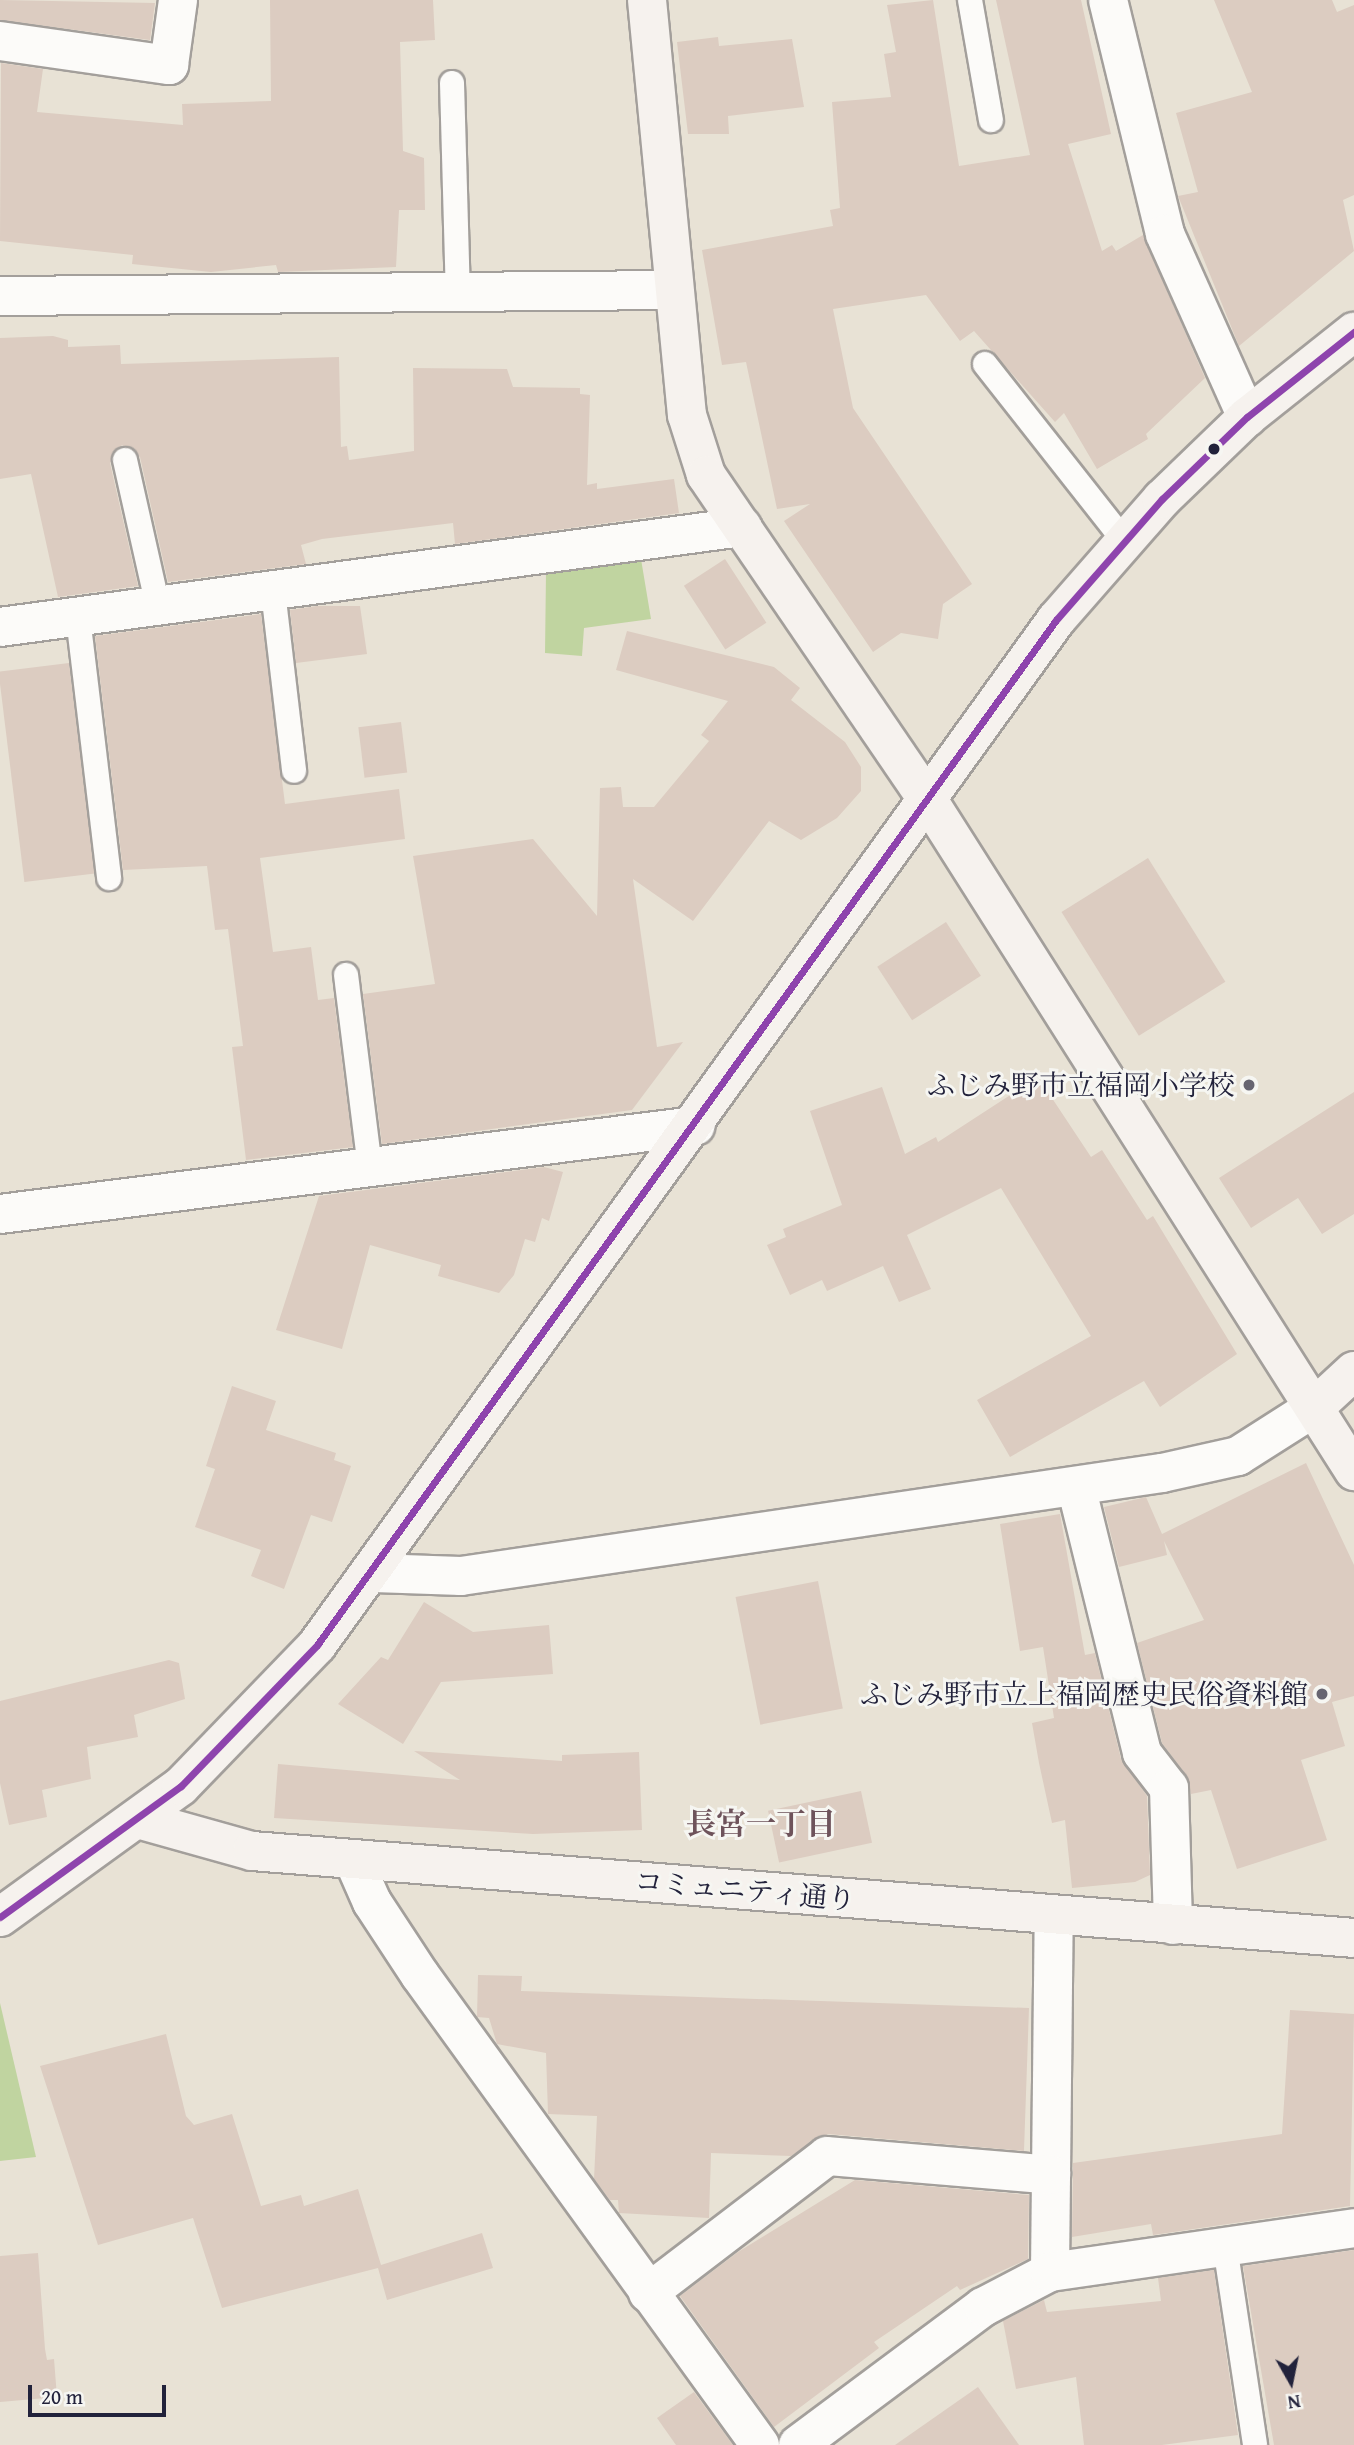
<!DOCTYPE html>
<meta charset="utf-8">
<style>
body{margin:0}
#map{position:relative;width:1354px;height:2445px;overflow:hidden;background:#e8e2d5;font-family:"Gentium Book Plus","Noto Serif JP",serif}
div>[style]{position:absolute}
.green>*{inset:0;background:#c0d4a0}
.building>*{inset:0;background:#dcccc1;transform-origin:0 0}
.roads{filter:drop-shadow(2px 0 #a39f9b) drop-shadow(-2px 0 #a39f9b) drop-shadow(0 2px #a39f9b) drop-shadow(0 -2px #a39f9b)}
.lane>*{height:24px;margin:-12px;padding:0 12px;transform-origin:12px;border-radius:12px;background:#fcfbf9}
.street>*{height:38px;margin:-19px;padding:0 19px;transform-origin:19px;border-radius:19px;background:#fcfbf9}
.secondary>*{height:38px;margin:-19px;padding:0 19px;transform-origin:19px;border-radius:19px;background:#f6f2ee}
.bus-1>*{height:7px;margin:-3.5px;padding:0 3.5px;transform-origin:3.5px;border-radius:3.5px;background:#8e44ad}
.dots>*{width:19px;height:19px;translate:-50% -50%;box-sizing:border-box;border:4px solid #f6f6f2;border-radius:50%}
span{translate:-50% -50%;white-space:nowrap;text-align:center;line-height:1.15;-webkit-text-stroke:6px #f6f6f2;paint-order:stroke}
.poi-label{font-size:28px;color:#22223b}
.right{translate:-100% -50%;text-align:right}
.street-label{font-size:28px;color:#22223b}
.neighbourhood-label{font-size:30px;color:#6e535b;font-weight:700}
.north{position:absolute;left:1256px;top:2347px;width:70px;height:70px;-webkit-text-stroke:5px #f6f6f2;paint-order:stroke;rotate:171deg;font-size:19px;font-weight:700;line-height:28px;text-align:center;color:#22223b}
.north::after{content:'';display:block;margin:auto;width:24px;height:32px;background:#22223b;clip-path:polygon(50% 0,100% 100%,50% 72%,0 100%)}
.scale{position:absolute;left:28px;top:2385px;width:138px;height:32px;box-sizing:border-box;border:4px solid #22223b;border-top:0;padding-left:9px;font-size:21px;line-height:24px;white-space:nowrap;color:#22223b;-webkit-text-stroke:5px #f6f6f2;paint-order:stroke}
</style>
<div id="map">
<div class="green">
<div style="clip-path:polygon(641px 559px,651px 619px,584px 628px,582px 656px,545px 653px,546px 572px)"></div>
<div style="clip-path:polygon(0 2003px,36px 2157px,0 2161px)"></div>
</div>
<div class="building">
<div style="clip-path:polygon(0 0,155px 3px,150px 40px,0 20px)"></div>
<div style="clip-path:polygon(270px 0,433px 0,435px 40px,400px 42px,403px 151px,424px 158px,425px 210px,399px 210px,396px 267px,278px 272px,276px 265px,211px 272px,132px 264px,133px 255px,0 241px,1px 63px,43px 69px,37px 112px,183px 125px,182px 104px,271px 101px)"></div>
<div style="clip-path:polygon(933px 0,959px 166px,1030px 155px,996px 0,1081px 0,1111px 134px,1068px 144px,1102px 251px,1112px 245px,1116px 251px,1143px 235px,1205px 378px,1146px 434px,1148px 439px,1097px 469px,1064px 413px,1055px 422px,974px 331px,960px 341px,926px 295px,833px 309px,853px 408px,972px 584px,943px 604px,938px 639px,901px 633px,873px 652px,784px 521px,810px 504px,777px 509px,746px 362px,722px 365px,702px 250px,833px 226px,830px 210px,840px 208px,832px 102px,891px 97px,884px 54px,896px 52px,887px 5px)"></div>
<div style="clip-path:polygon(1214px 0,1332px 0,1337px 12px,1354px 5px,1354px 195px,1343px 200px,1354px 251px,1239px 346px,1178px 196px,1198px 192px,1176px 113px,1252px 92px)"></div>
<div style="clip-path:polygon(718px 37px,719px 46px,792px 39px,804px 107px,728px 116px,729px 134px,688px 134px,677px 42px)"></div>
<div style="clip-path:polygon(53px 336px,68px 340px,68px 347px,120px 345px,121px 364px,339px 357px,341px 447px,347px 446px,349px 460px,414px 451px,413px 368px,507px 369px,513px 387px,580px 388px,580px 394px,590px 395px,587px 485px,597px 483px,597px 489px,674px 479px,679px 513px,455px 544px,453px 523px,322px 539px,301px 545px,306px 564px,168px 582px,140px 457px,122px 445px,110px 463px,138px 586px,58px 597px,31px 474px,0 479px,0 338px)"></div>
<div style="left:725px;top:559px;width:76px;height:49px;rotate:57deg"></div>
<div style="clip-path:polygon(317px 606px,360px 606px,367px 654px,296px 663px,290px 610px)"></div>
<div style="clip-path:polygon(261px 614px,285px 804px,399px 789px,405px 839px,260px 858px,273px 952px,311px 947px,318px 1000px,334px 998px,353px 1147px,246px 1160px,232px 1047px,243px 1046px,228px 929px,215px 930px,207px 866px,123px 870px,95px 636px)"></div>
<div style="clip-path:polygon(627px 631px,774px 667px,800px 688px,791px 700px,845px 742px,861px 767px,861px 791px,837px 818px,801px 840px,769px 821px,693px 921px,633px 879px,657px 1047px,683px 1042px,632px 1110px,382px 1144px,363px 994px,435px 984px,413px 856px,533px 839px,597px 916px,600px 788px,621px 787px,623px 807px,654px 807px,709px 741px,701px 735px,728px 701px,616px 670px)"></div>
<div style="left:69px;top:663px;width:212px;height:71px;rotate:83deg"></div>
<div style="left:401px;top:722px;width:51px;height:43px;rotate:83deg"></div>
<div style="left:1148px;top:858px;width:146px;height:102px;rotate:58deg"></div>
<div style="left:946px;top:922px;width:64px;height:82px;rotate:57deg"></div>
<div style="clip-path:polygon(1038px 1077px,1091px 1157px,1102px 1150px,1147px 1220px,1153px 1216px,1237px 1354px,1160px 1407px,1144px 1381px,1010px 1457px,977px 1400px,1091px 1336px,1001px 1188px,907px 1235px,931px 1289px,899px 1302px,883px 1266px,827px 1291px,822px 1280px,790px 1295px,767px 1245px,786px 1237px,783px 1229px,842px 1205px,810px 1111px,882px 1087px,905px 1154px,936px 1137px,938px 1142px)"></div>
<div style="clip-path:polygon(1354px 1092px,1354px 1214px,1322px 1234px,1298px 1198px,1251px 1228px,1219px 1178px)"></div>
<div style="clip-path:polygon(544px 1167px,563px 1172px,549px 1221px,542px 1218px,535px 1242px,525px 1239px,514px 1275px,499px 1293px,438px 1276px,441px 1265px,370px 1245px,342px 1349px,276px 1330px,319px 1196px)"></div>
<div style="clip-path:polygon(232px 1386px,276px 1401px,266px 1430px,336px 1453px,334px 1460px,351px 1466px,332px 1522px,311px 1515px,284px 1589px,251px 1576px,261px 1550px,195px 1527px,215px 1469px,206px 1466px)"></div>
<div style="clip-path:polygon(1306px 1463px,1354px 1565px,1354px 1696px,1332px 1702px,1345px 1746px,1301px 1760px,1327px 1840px,1237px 1869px,1211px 1790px,1191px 1794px,1186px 1775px,1162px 1743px,1137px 1643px,1204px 1620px,1164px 1541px,1167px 1555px,1119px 1567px,1104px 1507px,1146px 1497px,1162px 1534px)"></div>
<div style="clip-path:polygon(1060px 1514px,1085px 1655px,1095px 1653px,1121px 1759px,1147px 1796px,1150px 1875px,1135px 1882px,1072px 1888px,1065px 1820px,1052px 1823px,1039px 1763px,1032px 1723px,1054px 1718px,1043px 1647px,1020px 1651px,1000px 1524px)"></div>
<div style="left:818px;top:1581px;width:130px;height:84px;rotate:79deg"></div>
<div style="clip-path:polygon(424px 1602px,473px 1632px,549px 1625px,553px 1674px,441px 1682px,403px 1744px,338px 1704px,381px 1657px,388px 1660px)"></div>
<div style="clip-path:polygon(169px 1660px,179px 1663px,185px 1699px,134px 1715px,138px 1737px,87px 1747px,91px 1779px,42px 1790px,47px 1817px,9px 1825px,0 1783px,0 1701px)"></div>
<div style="clip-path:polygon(414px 1751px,562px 1761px,562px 1755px,639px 1752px,642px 1830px,533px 1834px,274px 1818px,278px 1764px,460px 1780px)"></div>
<div style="left:861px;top:1791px;width:53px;height:95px;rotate:78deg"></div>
<div style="clip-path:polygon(478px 1975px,522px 1976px,521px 1991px,1029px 2008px,1024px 2151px,828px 2134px,791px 2156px,711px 2153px,709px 2218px,619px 2213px,618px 2200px,610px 2200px,594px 2179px,597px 2116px,548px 2114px,546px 2053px,497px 2044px,489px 2018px,477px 2017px)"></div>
<div style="clip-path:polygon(1290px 2010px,1354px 2014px,1350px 2206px,1153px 2235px,1151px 2224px,1072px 2237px,1073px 2163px,1282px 2134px)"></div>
<div style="clip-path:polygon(166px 2034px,186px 2116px,194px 2125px,232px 2114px,261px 2206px,301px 2195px,304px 2206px,358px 2189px,381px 2265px,482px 2233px,493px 2268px,387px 2300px,378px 2268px,222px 2308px,193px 2218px,98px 2245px,40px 2066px)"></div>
<div style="clip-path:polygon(855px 2180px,1029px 2195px,1028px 2259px,960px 2290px,957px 2286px,874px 2342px,879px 2348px,774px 2427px,680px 2296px,738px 2252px)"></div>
<div style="clip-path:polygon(1354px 2250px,1354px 2445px,1274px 2445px,1243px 2266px)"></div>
<div style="clip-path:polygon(38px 2253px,45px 2349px,47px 2360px,54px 2359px,57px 2397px,0 2402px,0 2256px)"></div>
<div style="clip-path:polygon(1214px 2270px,1238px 2435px,1162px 2445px,1084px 2445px,1076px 2377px,1016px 2389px,1003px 2321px,1044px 2300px,1047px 2312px,1161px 2301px,1158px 2278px)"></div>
<div style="clip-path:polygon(978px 2387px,1019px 2445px,895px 2445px)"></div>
<div style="clip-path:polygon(694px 2392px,733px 2445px,676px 2445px,657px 2418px)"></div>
</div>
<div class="roads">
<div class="lane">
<div style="left:970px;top:0;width:122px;rotate:80.1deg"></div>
<div style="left:452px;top:83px;width:209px;rotate:88.4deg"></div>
<div style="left:985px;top:364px;width:226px;rotate:51.8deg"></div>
<div style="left:125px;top:460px;width:150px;rotate:77.3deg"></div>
<div style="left:273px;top:591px;width:181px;rotate:83.3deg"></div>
<div style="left:78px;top:617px;width:263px;rotate:83.2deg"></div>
<div style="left:346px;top:975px;width:193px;rotate:82.9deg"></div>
<div style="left:1225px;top:2246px;width:201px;rotate:81.4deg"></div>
</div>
<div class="street">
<div style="left:1108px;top:0;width:241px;rotate:76.3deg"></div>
<div style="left:1165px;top:234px;width:201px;rotate:65.9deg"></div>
<div style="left:0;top:41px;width:171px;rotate:8.1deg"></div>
<div style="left:169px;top:65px;width:66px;rotate:-82.1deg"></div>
<div style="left:0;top:296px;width:672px;rotate:-0.51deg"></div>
<div style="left:0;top:627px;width:749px;rotate:-7.68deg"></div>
<div style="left:0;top:1214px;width:701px;rotate:-7.22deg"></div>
<div style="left:1076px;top:1486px;width:275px;rotate:76.1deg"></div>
<div style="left:1142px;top:1753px;width:44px;rotate:52.4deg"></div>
<div style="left:1169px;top:1788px;width:137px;rotate:88.3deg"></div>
<div style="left:374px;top:1573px;width:87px;rotate:2deg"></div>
<div style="left:461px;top:1576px;width:709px;rotate:-8.36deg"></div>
<div style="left:1162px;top:1473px;width:78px;rotate:-12.6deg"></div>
<div style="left:1238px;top:1456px;width:91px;rotate:-32.5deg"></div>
<div style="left:353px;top:1859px;width:47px;rotate:66.2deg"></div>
<div style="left:372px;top:1902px;width:87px;rotate:56.7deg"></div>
<div style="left:420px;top:1975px;width:580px;rotate:54.12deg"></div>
<div style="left:1050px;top:2272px;width:355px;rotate:-89.4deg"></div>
<div style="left:648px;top:2293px;width:225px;rotate:-37.4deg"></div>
<div style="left:827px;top:2156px;width:225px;rotate:4.8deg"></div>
<div style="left:798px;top:2445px;width:231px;rotate:-36.7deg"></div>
<div style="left:983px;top:2307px;width:76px;rotate:-27.6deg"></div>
<div style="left:1050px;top:2272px;width:307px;rotate:-8.2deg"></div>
</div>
<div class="secondary">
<div style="left:647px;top:0;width:417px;rotate:84.5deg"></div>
<div style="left:687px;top:415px;width:63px;rotate:72.4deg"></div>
<div style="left:706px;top:475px;width:394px;rotate:55.7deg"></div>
<div style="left:928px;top:800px;width:795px;rotate:57.59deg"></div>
<div style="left:1315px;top:1407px;width:53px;rotate:-42.7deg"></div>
<div style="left:141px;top:1820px;width:115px;rotate:15.6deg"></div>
<div style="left:252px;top:1851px;width:1105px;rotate:4.51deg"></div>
<div style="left:0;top:1917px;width:223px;rotate:-35.9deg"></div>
<div style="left:181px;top:1786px;width:196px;rotate:-46deg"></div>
<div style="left:317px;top:1645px;width:1264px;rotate:-54.21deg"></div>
<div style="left:1056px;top:620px;width:161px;rotate:-48.8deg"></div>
<div style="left:1162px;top:499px;width:118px;rotate:-44deg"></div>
<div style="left:1247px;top:417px;width:137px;rotate:-38.5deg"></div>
</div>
</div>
<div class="bus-1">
<div style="left:0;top:1917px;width:223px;rotate:-35.9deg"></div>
<div style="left:181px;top:1786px;width:196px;rotate:-46deg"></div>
<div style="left:317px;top:1645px;width:1264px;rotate:-54.21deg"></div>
<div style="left:1056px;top:620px;width:161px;rotate:-48.8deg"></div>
<div style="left:1162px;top:499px;width:118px;rotate:-44deg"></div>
<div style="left:1247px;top:417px;width:137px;rotate:-38.5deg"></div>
</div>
<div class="dots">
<div style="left:1214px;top:449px;background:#22223b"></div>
<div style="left:1249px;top:1085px;background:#676571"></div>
<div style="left:1322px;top:1694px;background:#676571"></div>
</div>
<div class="poi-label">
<span class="right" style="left:1235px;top:1085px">ふじみ野市立福岡小学校</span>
<span class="right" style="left:1308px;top:1694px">ふじみ野市立上福岡歴史民俗資料館</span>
</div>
<div class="street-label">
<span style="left:745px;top:1890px;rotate:5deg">コミュニティ通り</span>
</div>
<div class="neighbourhood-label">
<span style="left:761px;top:1823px">長宮一丁目</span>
</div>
<div class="north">N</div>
<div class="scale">20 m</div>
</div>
